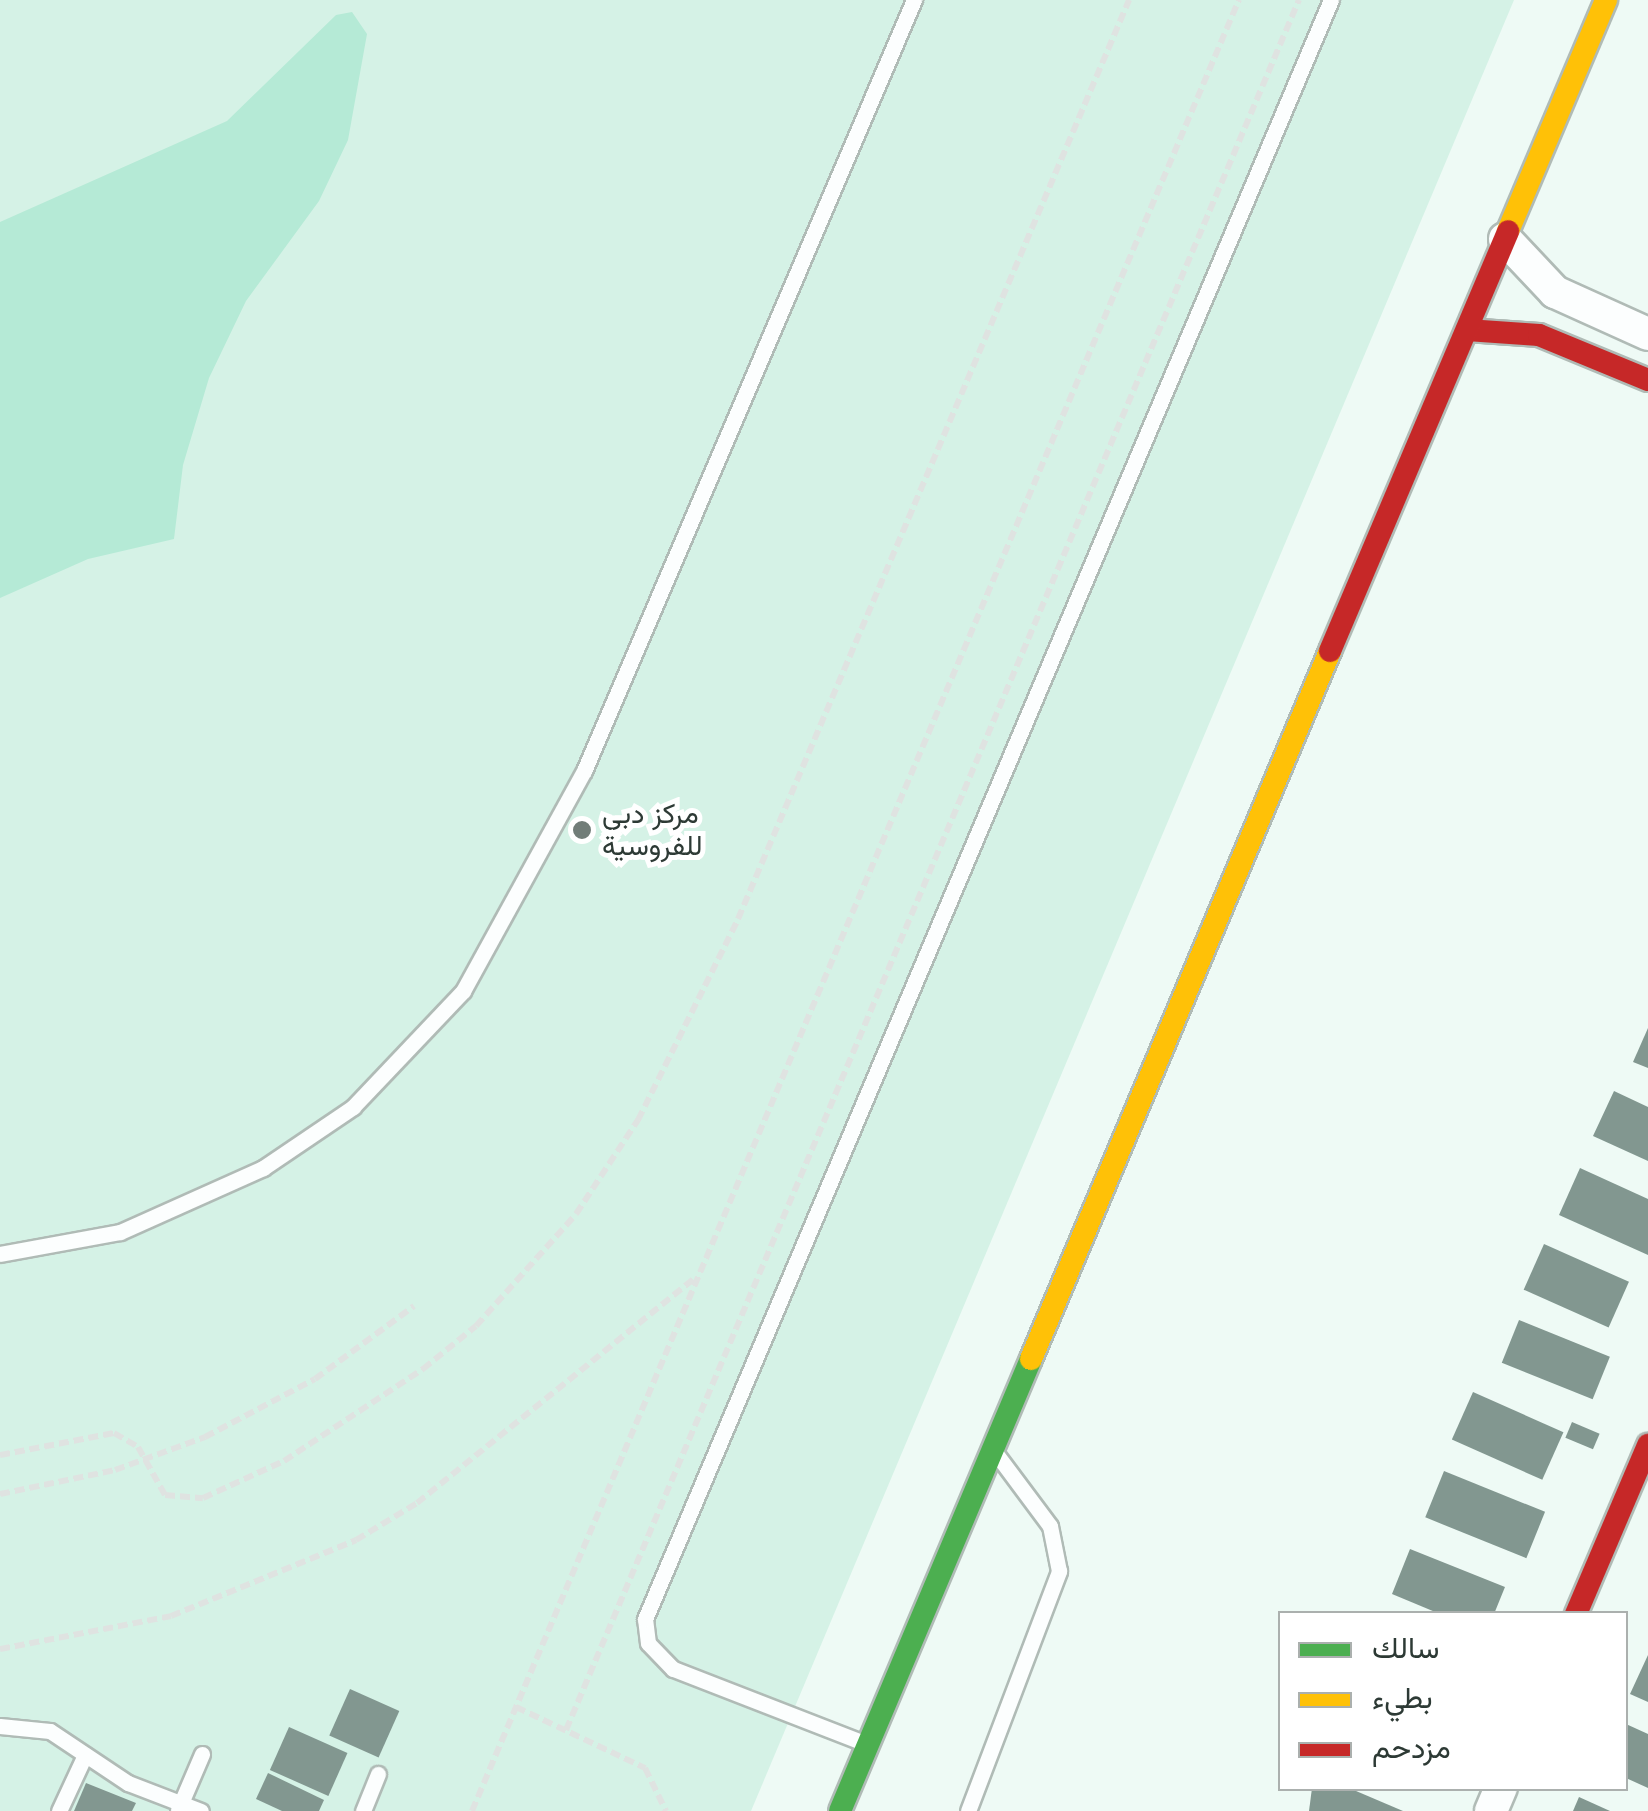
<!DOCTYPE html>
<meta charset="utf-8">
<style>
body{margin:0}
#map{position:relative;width:1648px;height:1811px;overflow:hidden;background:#eefaf5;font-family:Arial,Vazirmatn,sans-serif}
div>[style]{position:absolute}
.green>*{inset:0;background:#d5f2e6}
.water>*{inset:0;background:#b5ead6}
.building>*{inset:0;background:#829790;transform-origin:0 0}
.path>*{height:6px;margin-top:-3px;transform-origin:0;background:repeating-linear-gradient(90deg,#dfe3e1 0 10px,transparent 0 15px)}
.roads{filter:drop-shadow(2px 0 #b0bbb6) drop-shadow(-2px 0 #b0bbb6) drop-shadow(0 2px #b0bbb6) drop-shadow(0 -2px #b0bbb6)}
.lane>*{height:15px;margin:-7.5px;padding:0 7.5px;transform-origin:7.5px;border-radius:7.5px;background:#fcfefe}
.street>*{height:32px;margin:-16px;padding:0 16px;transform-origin:16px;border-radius:16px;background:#fcfefe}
.fast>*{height:22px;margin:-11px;padding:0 11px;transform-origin:11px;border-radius:11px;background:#4caf50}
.slow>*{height:22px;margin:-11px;padding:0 11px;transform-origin:11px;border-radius:11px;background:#ffc107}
.jam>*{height:22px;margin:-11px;padding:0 11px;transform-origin:11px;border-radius:11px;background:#c62828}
.dots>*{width:28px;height:28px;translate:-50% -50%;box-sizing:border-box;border:5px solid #fff;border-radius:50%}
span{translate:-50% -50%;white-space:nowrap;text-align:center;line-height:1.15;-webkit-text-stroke:10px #fff;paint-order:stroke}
.poi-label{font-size:28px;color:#2d3a35}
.left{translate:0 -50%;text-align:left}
.legend{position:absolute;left:1278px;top:1611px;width:350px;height:180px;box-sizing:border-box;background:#fff;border:2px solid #abb0ae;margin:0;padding:12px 18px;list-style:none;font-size:30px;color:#2d3a35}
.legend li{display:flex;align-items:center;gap:20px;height:50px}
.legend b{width:50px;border:2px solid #abb0ae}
</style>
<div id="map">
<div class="green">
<div style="clip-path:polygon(0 0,1514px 0,751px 1811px,0 1811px)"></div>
</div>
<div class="water">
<div style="clip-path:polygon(352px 12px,367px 34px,348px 140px,319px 201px,246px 301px,209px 378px,183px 465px,174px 539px,88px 559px,0 598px,0 222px,227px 121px,336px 15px)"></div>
</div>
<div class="building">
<div style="clip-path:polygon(1648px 1028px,1648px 1068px,1633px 1062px)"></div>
<div style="clip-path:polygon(1614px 1091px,1648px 1107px,1648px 1161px,1593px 1136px)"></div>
<div style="clip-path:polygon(1580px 1168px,1648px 1199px,1648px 1255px,1559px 1215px)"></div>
<div style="left:1544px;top:1244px;width:93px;height:50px;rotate:24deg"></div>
<div style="left:1519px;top:1320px;width:98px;height:46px;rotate:22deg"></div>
<div style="left:1473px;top:1392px;width:99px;height:52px;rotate:24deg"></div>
<div style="left:1572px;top:1422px;width:30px;height:17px;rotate:23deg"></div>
<div style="left:1444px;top:1471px;width:109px;height:50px;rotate:22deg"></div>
<div style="clip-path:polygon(1410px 1549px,1505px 1587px,1494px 1614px,1440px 1614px,1392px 1594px)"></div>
<div style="clip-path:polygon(1648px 1655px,1648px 1702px,1630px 1694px)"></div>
<div style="left:350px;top:1689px;width:54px;height:51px;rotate:24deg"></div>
<div style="clip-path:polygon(1626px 1724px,1648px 1734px,1648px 1788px,1626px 1778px)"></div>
<div style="left:289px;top:1727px;width:64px;height:47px;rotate:24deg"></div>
<div style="clip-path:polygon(268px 1773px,324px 1800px,319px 1811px,282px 1811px,256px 1799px)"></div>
<div style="clip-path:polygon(86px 1783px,136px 1803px,132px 1811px,74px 1811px)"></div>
<div style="clip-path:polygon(1312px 1788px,1349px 1788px,1403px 1811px,1309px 1811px)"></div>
<div style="clip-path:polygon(1579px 1797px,1610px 1811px,1573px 1811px)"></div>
</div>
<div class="path">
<div style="left:0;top:1455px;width:116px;rotate:-10.9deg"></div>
<div style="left:114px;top:1433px;width:28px;rotate:30deg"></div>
<div style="left:138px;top:1447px;width:55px;rotate:60.6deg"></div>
<div style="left:165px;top:1495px;width:38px;rotate:5deg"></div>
<div style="left:203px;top:1498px;width:89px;rotate:-24.6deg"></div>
<div style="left:284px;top:1461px;width:167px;rotate:-33.5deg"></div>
<div style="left:423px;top:1369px;width:68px;rotate:-39.1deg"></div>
<div style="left:476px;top:1326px;width:150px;rotate:-48.2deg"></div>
<div style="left:576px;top:1214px;width:113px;rotate:-56.6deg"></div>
<div style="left:638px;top:1120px;width:225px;rotate:-63.5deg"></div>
<div style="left:738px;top:919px;width:999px;rotate:-66.95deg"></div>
<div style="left:0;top:1494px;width:117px;rotate:-11.8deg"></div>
<div style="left:115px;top:1470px;width:96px;rotate:-20.1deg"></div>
<div style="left:205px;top:1437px;width:124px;rotate:-27.8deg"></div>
<div style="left:315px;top:1379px;width:123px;rotate:-36.4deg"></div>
<div style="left:0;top:1649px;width:174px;rotate:-10.9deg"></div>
<div style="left:171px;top:1616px;width:200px;rotate:-22.3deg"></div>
<div style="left:356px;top:1540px;width:71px;rotate:-31.2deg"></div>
<div style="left:417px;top:1503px;width:358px;rotate:-39deg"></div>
<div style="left:516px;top:1707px;width:143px;rotate:25.3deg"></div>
<div style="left:645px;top:1768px;width:48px;rotate:64deg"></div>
<div style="left:566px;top:1730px;width:1879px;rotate:-67.04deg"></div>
<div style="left:472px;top:1811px;width:1967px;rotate:-67.05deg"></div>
</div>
<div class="roads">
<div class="lane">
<div style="left:0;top:1254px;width:122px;rotate:-10.4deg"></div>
<div style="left:120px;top:1232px;width:157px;rotate:-24.1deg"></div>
<div style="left:263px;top:1168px;width:109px;rotate:-34.1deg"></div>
<div style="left:353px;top:1107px;width:160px;rotate:-46.5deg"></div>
<div style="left:463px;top:991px;width:251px;rotate:-61.2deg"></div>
<div style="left:584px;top:771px;width:839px;rotate:-66.83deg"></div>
<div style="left:0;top:1726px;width:50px;rotate:5.7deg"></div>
<div style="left:50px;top:1731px;width:94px;rotate:33.7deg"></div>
<div style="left:128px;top:1783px;width:78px;rotate:21deg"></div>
<div style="left:864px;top:1743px;width:205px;rotate:-158.8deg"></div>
<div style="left:673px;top:1669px;width:36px;rotate:-134deg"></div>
<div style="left:648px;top:1643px;width:24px;rotate:-97deg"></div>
<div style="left:645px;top:1619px;width:1758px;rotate:-67.04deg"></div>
<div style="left:178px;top:1810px;width:61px;rotate:-66.8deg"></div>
<div style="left:59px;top:1811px;width:62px;rotate:-65.1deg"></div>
<div style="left:363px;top:1811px;width:40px;rotate:-68deg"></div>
<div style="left:968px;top:1811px;width:257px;rotate:-69.2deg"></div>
<div style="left:1059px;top:1571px;width:46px;rotate:-101.3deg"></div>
<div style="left:1050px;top:1526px;width:89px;rotate:-126.7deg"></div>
</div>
<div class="street">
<div style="left:1505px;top:239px;width:73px;rotate:46.7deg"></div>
<div style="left:1555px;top:292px;width:102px;rotate:24.3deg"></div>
<div style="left:1491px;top:1811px;width:25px;rotate:-67deg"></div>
</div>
<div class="fast">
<div style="left:840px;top:1811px;width:491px;rotate:-67.1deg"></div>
</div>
<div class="slow">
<div style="left:1508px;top:231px;width:251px;rotate:-67deg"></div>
<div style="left:1031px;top:1359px;width:769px;rotate:-67.1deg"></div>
</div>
<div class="jam">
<div style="left:1467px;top:330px;width:72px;rotate:4deg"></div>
<div style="left:1539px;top:335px;width:118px;rotate:22.4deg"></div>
<div style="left:1330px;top:651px;width:456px;rotate:-67deg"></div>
<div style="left:1576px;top:1614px;width:184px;rotate:-66.9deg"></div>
</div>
</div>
<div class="dots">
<div style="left:582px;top:830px;background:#717d78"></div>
</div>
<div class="poi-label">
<span class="left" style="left:602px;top:830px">مركز دبي<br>للفروسية</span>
</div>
<ul class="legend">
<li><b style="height:12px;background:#4caf50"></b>سالك</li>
<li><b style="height:12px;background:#ffc107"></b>بطيء</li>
<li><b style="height:12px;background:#c62828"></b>مزدحم</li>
</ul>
</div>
